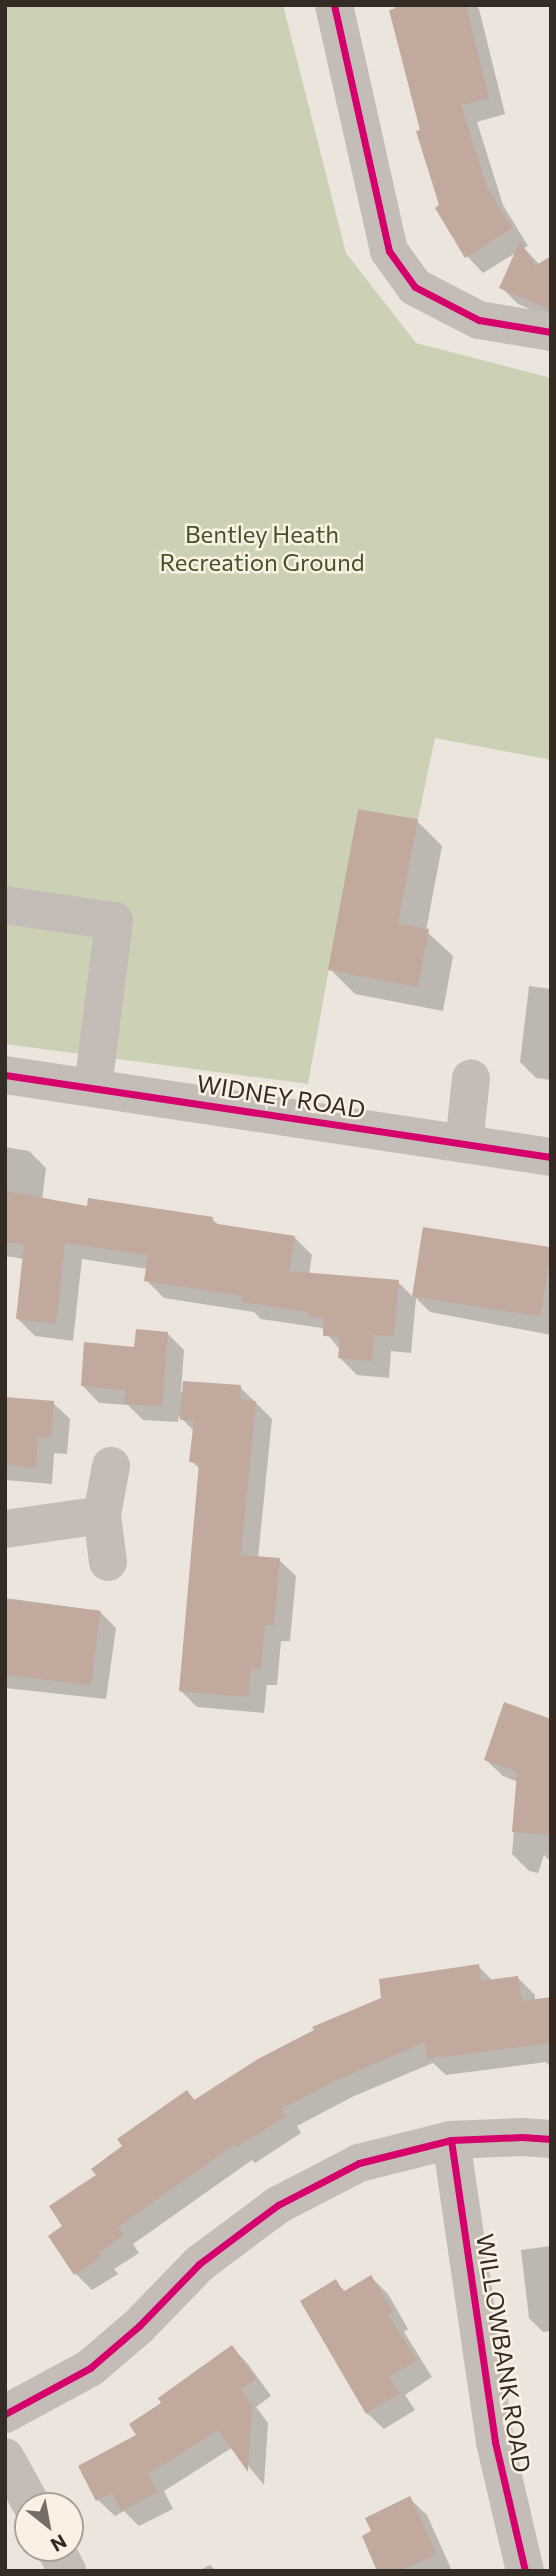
<!DOCTYPE html>
<style>
body{margin:0}
#map{position:relative;width:556px;height:2576px;overflow:hidden;background:#ece5dd;font-family:Commissioner,sans-serif}
div>[style]{position:absolute}
.green>*{inset:0;background:#ccd1b6}
.shadow>*{inset:0;background:#0003}
.building>*{inset:0;background:#c1a99e;transform-origin:0 0}
.minor>*{height:38px;margin:-19px;padding:0 19px;transform-origin:19px;border-radius:19px;background:#c4bdb7}
.cycleway>*{height:7px;margin:-3.5px;padding:0 3.5px;transform-origin:3.5px;border-radius:3.5px;background:#d6006c}
span{translate:-50% -50%;white-space:nowrap;text-align:center;line-height:1.15;-webkit-text-stroke:5px #faf0e4;paint-order:stroke}
.park-label{font-size:24px;color:#435428}
.street-label{font-size:24px;color:#352b25}
.frame{position:absolute;inset:0;border:7px solid #352b25;pointer-events:none}
.north{position:absolute;left:14px;top:2492px;width:70px;height:70px;box-sizing:border-box;background:#faf0e4;border:2px solid #aba198;border-radius:50%;rotate:149deg;font-size:19px;font-weight:700;line-height:28px;text-align:center;color:#352b25}
.north::after{content:'';display:block;margin:auto;width:24px;height:32px;background:#756c65;clip-path:polygon(50% 0,100% 100%,50% 72%,0 100%)}
</style>
<div id="map">
<div class="green">
<div style="clip-path:polygon(5px 5px,283px 5px,346px 253px,416px 343px,551px 378px,551px 760px,435px 738px,418px 819px,358px 809px,308px 1084px,5px 1044px)"></div>
</div>
<div class="shadow">
<div style="clip-path:polygon(394px 5px,475px 5px,479px 9px,505px 114px,477px 122px,503px 205px,528px 246px,524px 248px,540px 265px,551px 258px,551px 318px,518px 304px,501px 287px,517px 252px,483px 273px,467px 256px,441px 206px)"></div>
<div style="clip-path:polygon(417px 821px,442px 846px,426px 931px,453px 956px,443px 1011px,355px 994px,330px 969px)"></div>
<div style="clip-path:polygon(529px 986px,551px 989px,551px 1080px,536px 1078px,520px 1062px)"></div>
<div style="clip-path:polygon(5px 1147px,29px 1151px,46px 1168px,42px 1200px,88px 1208px,212px 1219px,220px 1226px,294px 1237px,312px 1255px,309px 1275px,398px 1282px,413px 1297px,425px 1229px,551px 1250px,551px 1335px,430px 1312px,416px 1298px,411px 1353px,391px 1351px,389px 1378px,357px 1375px,340px 1358px,341px 1351px,322px 1328px,261px 1319px,254px 1312px,164px 1298px,146px 1280px,148px 1269px,82px 1259px,73px 1341px,35px 1336px,18px 1319px,24px 1259px,5px 1256px)"></div>
<div style="clip-path:polygon(167px 1333px,184px 1350px,181px 1392px,240px 1387px,272px 1419px,258px 1558px,279px 1560px,296px 1576px,290px 1641px,281px 1641px,277px 1685px,267px 1685px,264px 1713px,197px 1707px,180px 1690px,200px 1469px,191px 1461px,194px 1431px,179px 1416px,178px 1422px,143px 1420px,128px 1405px,99px 1403px,83px 1386px,136px 1349px)"></div>
<div style="clip-path:polygon(5px 1399px,53px 1403px,70px 1419px,67px 1454px,54px 1453px,52px 1484px,5px 1480px)"></div>
<div style="clip-path:polygon(6px 1598px,99px 1611px,116px 1628px,106px 1699px,5px 1688px)"></div>
<div style="clip-path:polygon(551px 1720px,551px 1862px,544px 1855px,538px 1873px,529px 1871px,512px 1854px,518px 1782px,503px 1776px,486px 1760px)"></div>
<div style="clip-path:polygon(478px 1966px,493px 1981px,518px 1978px,535px 1995px,535px 2001px,551px 1998px,551px 2067px,546px 2062px,446px 2075px,433px 2063px,354px 2096px,297px 2126px,301px 2133px,255px 2163px,252px 2160px,133px 2244px,139px 2253px,114px 2269px,118px 2274px,92px 2290px,76px 2274px,65px 2227px,98px 2176px,125px 2147px,187px 2092px,196px 2101px)"></div>
<div style="clip-path:polygon(551px 2246px,551px 2331px,543px 2332px,529px 2318px,521px 2250px)"></div>
<div style="clip-path:polygon(371px 2277px,388px 2294px,408px 2329px,404px 2332px,432px 2377px,405px 2395px,415px 2410px,384px 2429px,367px 2413px,336px 2282px,346px 2292px)"></div>
<div style="clip-path:polygon(232px 2347px,248px 2364px,271px 2396px,256px 2407px,268px 2423px,264px 2485px,233px 2447px,164px 2491px,173px 2509px,139px 2526px,124px 2511px,115px 2516px,98px 2500px,139px 2436px,164px 2403px)"></div>
<div style="clip-path:polygon(410px 2499px,427px 2515px,452px 2571px,379px 2571px)"></div>
<div style="clip-path:polygon(210px 2565px,216px 2571px,198px 2571px)"></div>
</div>
<div class="building">
<div style="clip-path:polygon(407px 5px,466px 5px,489px 98px,461px 105px,487px 187px,512px 228px,465px 258px,435px 208px,439px 205px,416px 131px,420px 130px,389px 10px)"></div>
<div style="clip-path:polygon(520px 241px,535px 266px,551px 256px,551px 310px,499px 288px)"></div>
<div style="clip-path:polygon(358px 809px,418px 819px,398px 924px,429px 929px,418px 987px,328px 970px)"></div>
<div style="clip-path:polygon(5px 1191px,87px 1206px,88px 1198px,213px 1217px,212px 1223px,295px 1236px,289px 1271px,399px 1280px,394px 1336px,374px 1335px,372px 1361px,338px 1358px,340px 1337px,323px 1336px,324px 1318px,308px 1317px,308px 1312px,242px 1302px,243px 1296px,144px 1281px,148px 1255px,65px 1243px,56px 1324px,16px 1319px,24px 1244px,5px 1242px)"></div>
<div style="left:423px;top:1227px;width:130px;height:70px;rotate:9deg"></div>
<div style="clip-path:polygon(136px 1329px,168px 1332px,162px 1406px,124px 1404px,126px 1390px,81px 1386px,84px 1342px,134px 1347px)"></div>
<div style="clip-path:polygon(183px 1381px,241px 1385px,240px 1399px,256px 1401px,241px 1555px,280px 1558px,274px 1625px,265px 1625px,261px 1669px,251px 1669px,248px 1697px,179px 1691px,199px 1463px,189px 1462px,194px 1420px,180px 1420px)"></div>
<div style="clip-path:polygon(5px 1397px,54px 1401px,51px 1438px,38px 1438px,36px 1468px,5px 1465px)"></div>
<div style="left:5px;top:1599px;width:96px;height:75px;rotate:7deg"></div>
<div style="clip-path:polygon(504px 1702px,551px 1719px,551px 1835px,512px 1832px,517px 1772px,484px 1760px)"></div>
<div style="clip-path:polygon(479px 1964px,481px 1981px,518px 1976px,522px 2001px,551px 1997px,551px 2043px,427px 2059px,425px 2042px,337px 2080px,281px 2109px,286px 2116px,237px 2147px,235px 2144px,118px 2227px,124px 2235px,99px 2252px,102px 2256px,74px 2275px,48px 2236px,62px 2226px,49px 2206px,96px 2175px,91px 2169px,122px 2146px,117px 2139px,187px 2090px,194px 2100px,258px 2059px,314px 2030px,312px 2027px,381px 1998px,379px 1979px)"></div>
<div style="clip-path:polygon(371px 2275px,393px 2312px,388px 2315px,417px 2360px,389px 2377px,399px 2393px,366px 2414px,300px 2301px,336px 2279px,343px 2292px)"></div>
<div style="clip-path:polygon(232px 2345px,256px 2379px,241px 2389px,252px 2405px,248px 2472px,218px 2430px,148px 2474px,158px 2492px,121px 2511px,112px 2493px,96px 2501px,78px 2466px,136px 2435px,129px 2424px,161px 2403px,158px 2398px)"></div>
<div style="clip-path:polygon(410px 2496px,437px 2554px,399px 2571px,377px 2571px,362px 2536px,371px 2531px,365px 2518px)"></div>
</div>
<div class="minor">
<div style="left:334px;top:5px;width:252px;rotate:77.4deg"></div>
<div style="left:389px;top:251px;width:44px;rotate:54.2deg"></div>
<div style="left:415px;top:287px;width:72px;rotate:27.3deg"></div>
<div style="left:479px;top:320px;width:73px;rotate:9.5deg"></div>
<div style="left:5px;top:905px;width:110px;rotate:8.4deg"></div>
<div style="left:114px;top:921px;width:167px;rotate:97.2deg"></div>
<div style="left:5px;top:1075px;width:552px;rotate:8.54deg"></div>
<div style="left:464px;top:1144px;width:66px;rotate:-83.9deg"></div>
<div style="left:5px;top:1529px;width:98px;rotate:-8.2deg"></div>
<div style="left:108px;top:1562px;width:47px;rotate:-97.3deg"></div>
<div style="left:102px;top:1515px;width:50px;rotate:-79.6deg"></div>
<div style="left:451px;top:2140px;width:305px;rotate:81.7deg"></div>
<div style="left:495px;top:2442px;width:132px;rotate:76.9deg"></div>
<div style="left:5px;top:2414px;width:97px;rotate:-28.4deg"></div>
<div style="left:90px;top:2368px;width:65px;rotate:-40.6deg"></div>
<div style="left:139px;top:2326px;width:86px;rotate:-45.9deg"></div>
<div style="left:199px;top:2264px;width:99px;rotate:-36.8deg"></div>
<div style="left:278px;top:2205px;width:91px;rotate:-27.4deg"></div>
<div style="left:359px;top:2163px;width:95px;rotate:-14deg"></div>
<div style="left:451px;top:2140px;width:71px;rotate:-2.4deg"></div>
<div style="left:522px;top:2137px;width:29px;rotate:4deg"></div>
<div style="left:5px;top:2457px;width:56px;rotate:61.1deg"></div>
<div style="left:55px;top:2548px;width:26px;rotate:62deg"></div>
</div>
<div class="cycleway">
<div style="left:334px;top:5px;width:252px;rotate:77.4deg"></div>
<div style="left:389px;top:251px;width:44px;rotate:54.2deg"></div>
<div style="left:415px;top:287px;width:72px;rotate:27.3deg"></div>
<div style="left:479px;top:320px;width:73px;rotate:9.5deg"></div>
<div style="left:5px;top:1075px;width:552px;rotate:8.54deg"></div>
<div style="left:451px;top:2140px;width:305px;rotate:81.7deg"></div>
<div style="left:495px;top:2442px;width:132px;rotate:76.9deg"></div>
<div style="left:5px;top:2414px;width:97px;rotate:-28.4deg"></div>
<div style="left:90px;top:2368px;width:65px;rotate:-40.6deg"></div>
<div style="left:139px;top:2326px;width:86px;rotate:-45.9deg"></div>
<div style="left:199px;top:2264px;width:99px;rotate:-36.8deg"></div>
<div style="left:278px;top:2205px;width:91px;rotate:-27.4deg"></div>
<div style="left:359px;top:2163px;width:95px;rotate:-14deg"></div>
<div style="left:451px;top:2140px;width:71px;rotate:-2.4deg"></div>
<div style="left:522px;top:2137px;width:29px;rotate:4deg"></div>
</div>
<div class="park-label">
<span style="left:262px;top:548px">Bentley Heath<br>Recreation Ground</span>
</div>
<div class="street-label">
<span style="left:281px;top:1096px;rotate:9deg">WIDNEY ROAD</span>
<span style="left:504px;top:2353px;rotate:81deg">WILLOWBANK ROAD</span>
</div>
<div class="frame"></div>
<div class="north">N</div>
</div>
